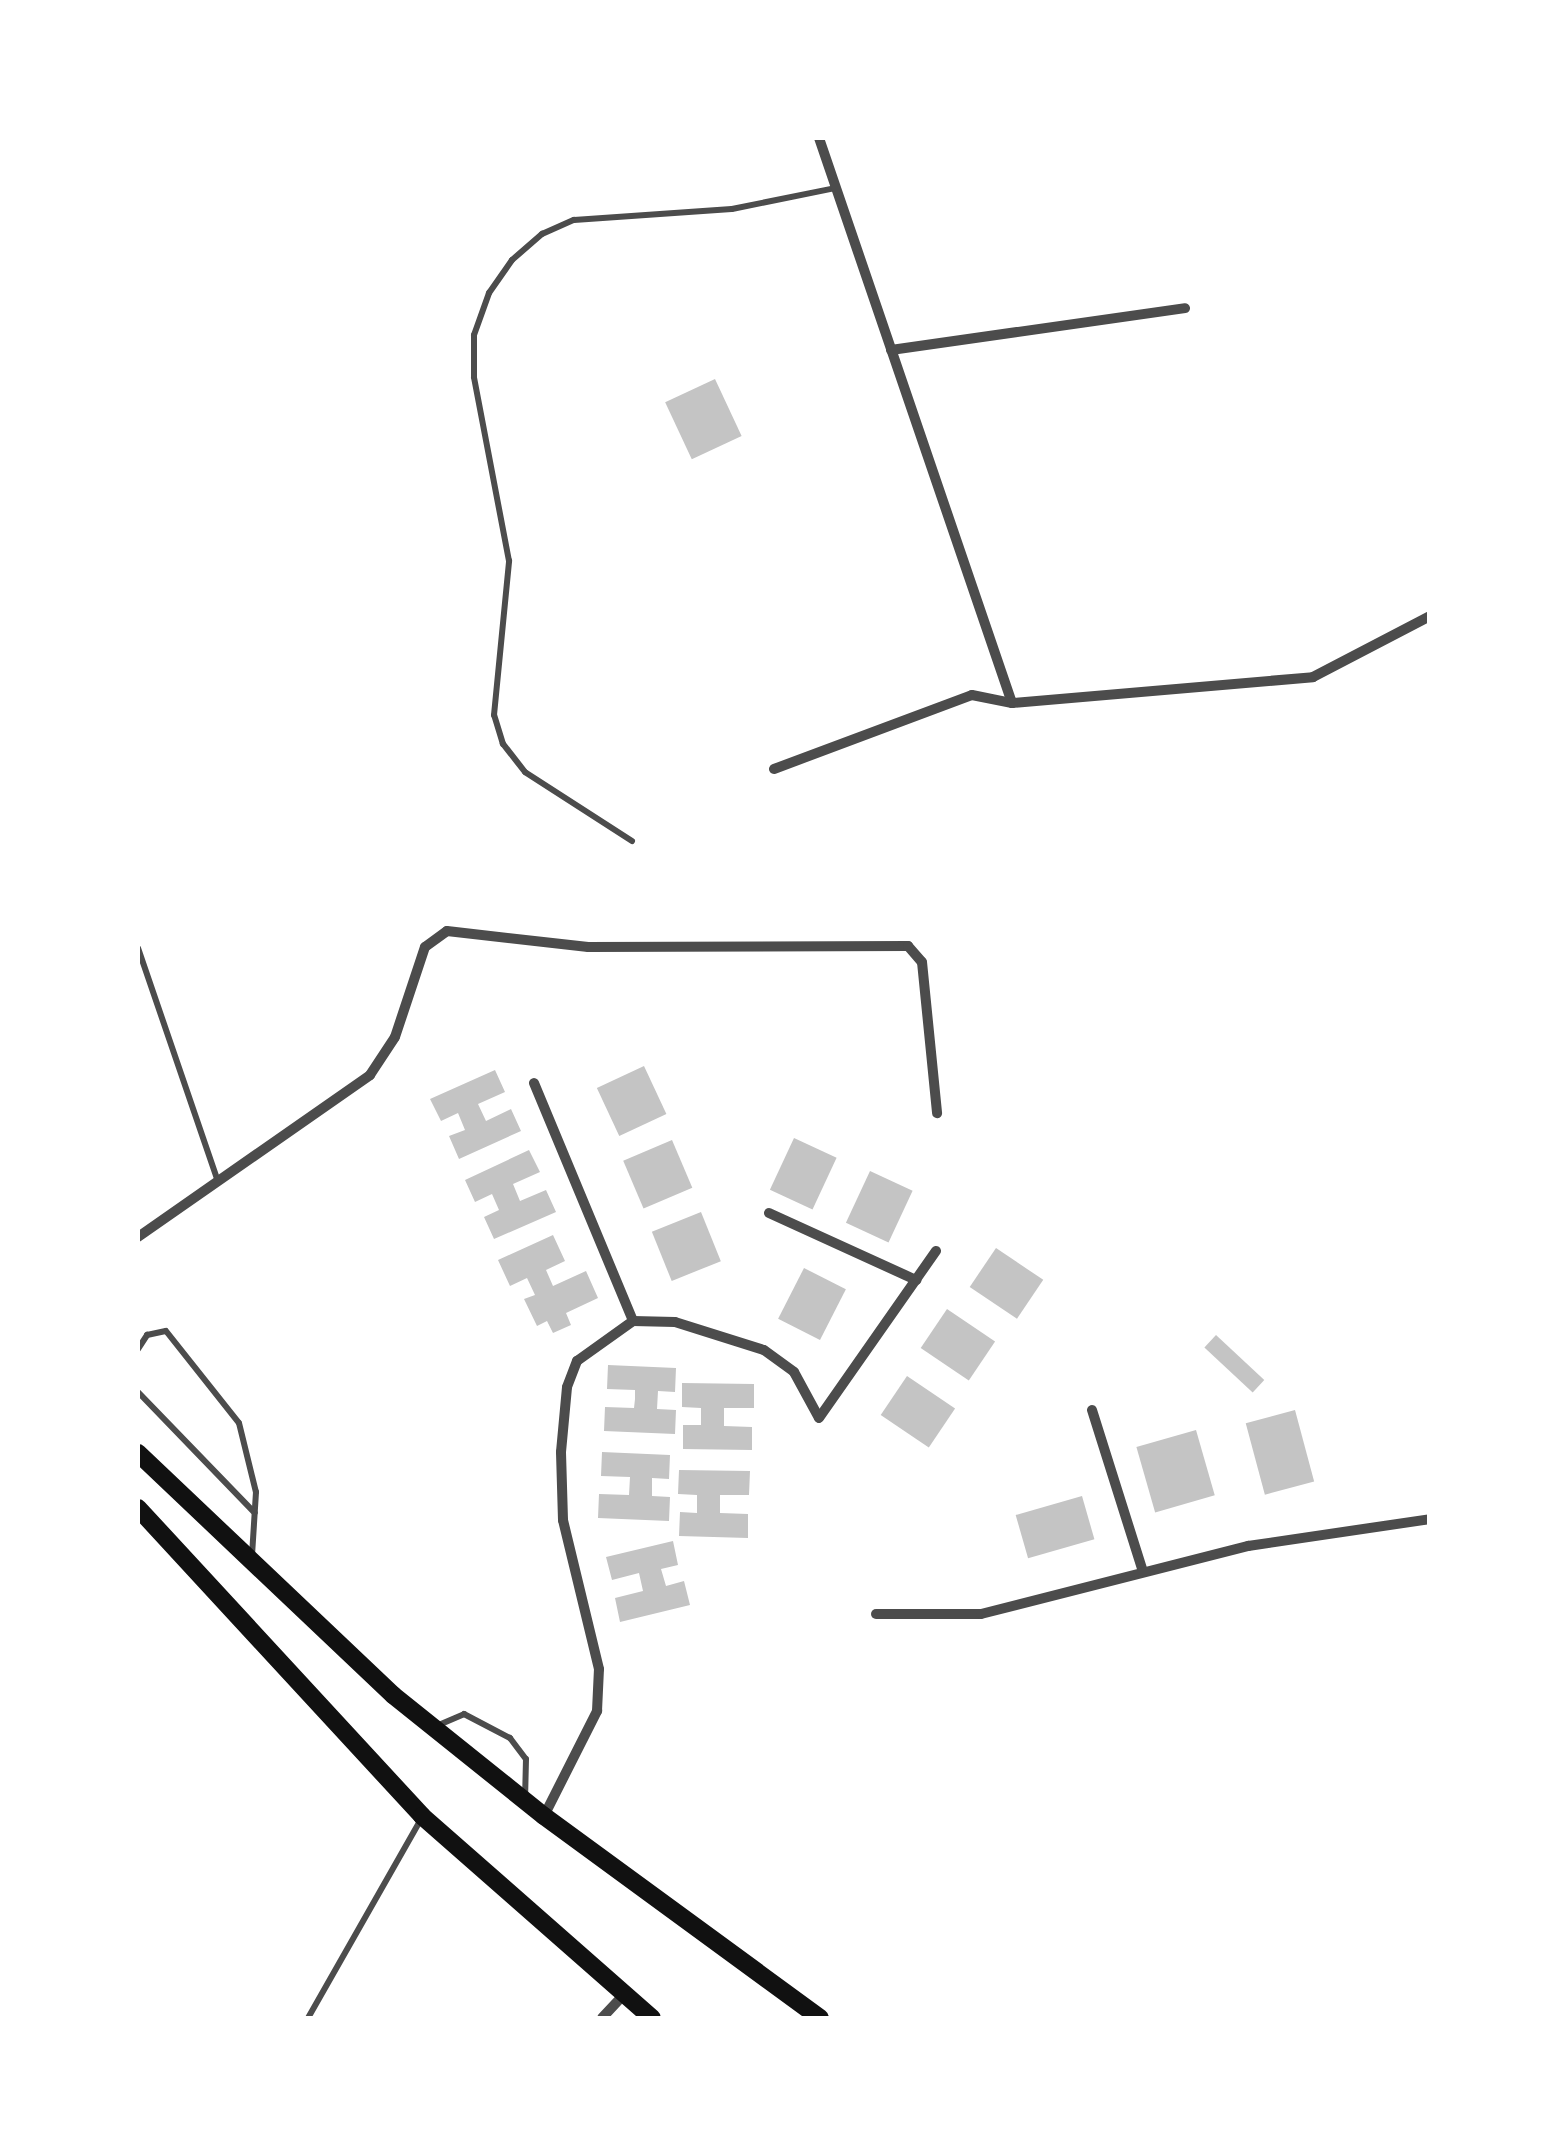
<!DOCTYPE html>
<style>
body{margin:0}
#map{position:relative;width:1567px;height:2156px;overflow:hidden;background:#fff;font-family:"Roboto Serif",serif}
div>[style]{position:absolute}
.building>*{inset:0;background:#c4c4c4;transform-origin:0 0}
.service>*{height:6px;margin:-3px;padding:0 3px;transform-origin:3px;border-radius:3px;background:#4c4c4c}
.minor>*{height:10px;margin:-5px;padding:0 5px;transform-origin:5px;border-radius:5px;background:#4c4c4c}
.secondary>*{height:18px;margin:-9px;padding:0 9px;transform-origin:9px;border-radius:9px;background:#111}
span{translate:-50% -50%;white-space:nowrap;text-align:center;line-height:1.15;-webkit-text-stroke:8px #fff;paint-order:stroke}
.frame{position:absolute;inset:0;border:140px solid #fff;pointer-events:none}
</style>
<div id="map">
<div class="building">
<div style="left:715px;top:379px;width:63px;height:55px;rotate:65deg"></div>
<div style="left:644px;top:1066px;width:53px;height:52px;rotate:65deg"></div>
<div style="clip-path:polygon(495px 1070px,505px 1092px,478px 1104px,486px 1121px,511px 1109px,521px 1131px,459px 1159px,449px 1136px,465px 1130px,458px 1113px,441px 1121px,430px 1099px)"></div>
<div style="left:794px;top:1138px;width:47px;height:57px;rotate:25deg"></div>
<div style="left:672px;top:1140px;width:52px;height:53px;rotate:67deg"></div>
<div style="clip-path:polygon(529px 1150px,540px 1172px,513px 1184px,520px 1201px,546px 1190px,556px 1212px,494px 1239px,484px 1217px,499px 1210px,492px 1194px,475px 1202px,465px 1180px)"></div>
<div style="left:870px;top:1171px;width:47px;height:57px;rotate:25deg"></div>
<div style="left:701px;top:1212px;width:53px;height:53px;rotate:68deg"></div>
<div style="clip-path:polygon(553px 1235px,565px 1261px,546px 1270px,553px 1286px,586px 1271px,598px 1298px,566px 1313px,571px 1325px,553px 1333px,547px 1321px,537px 1326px,524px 1299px,535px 1295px,527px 1278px,510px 1286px,498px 1260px)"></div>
<div style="left:996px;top:1248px;width:57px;height:47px;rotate:34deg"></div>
<div style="left:804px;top:1268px;width:47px;height:57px;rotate:27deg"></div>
<div style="left:947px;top:1309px;width:58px;height:47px;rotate:34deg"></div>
<div style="left:1216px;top:1335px;width:66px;height:17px;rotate:43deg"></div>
<div style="clip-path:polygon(608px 1365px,676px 1368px,675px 1392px,658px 1391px,657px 1409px,676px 1410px,675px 1434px,604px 1431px,605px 1407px,634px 1408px,635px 1399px,635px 1390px,607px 1389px)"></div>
<div style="left:907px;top:1376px;width:58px;height:47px;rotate:34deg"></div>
<div style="clip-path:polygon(682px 1383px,754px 1384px,754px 1408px,724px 1408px,724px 1426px,752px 1427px,752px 1450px,683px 1449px,683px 1425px,701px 1425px,701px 1408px,682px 1407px)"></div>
<div style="left:1295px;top:1410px;width:74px;height:51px;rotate:75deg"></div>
<div style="left:1196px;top:1430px;width:68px;height:62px;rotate:74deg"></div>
<div style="clip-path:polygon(602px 1452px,670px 1455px,669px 1479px,652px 1478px,652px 1496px,670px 1497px,669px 1521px,598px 1518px,599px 1494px,629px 1495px,630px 1477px,601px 1476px)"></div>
<div style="clip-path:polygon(679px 1470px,750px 1471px,749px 1495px,720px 1495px,720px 1513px,748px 1514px,748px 1538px,679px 1536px,680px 1512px,697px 1513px,697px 1495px,678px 1494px)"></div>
<div style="left:1082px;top:1496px;width:45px;height:69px;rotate:74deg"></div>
<div style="clip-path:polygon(673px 1541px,678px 1565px,661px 1569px,666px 1586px,684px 1581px,690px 1605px,620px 1622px,615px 1598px,643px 1591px,639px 1573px,612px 1580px,606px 1557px)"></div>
</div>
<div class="service">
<div style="left:632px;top:841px;width:127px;rotate:-147.2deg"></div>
<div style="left:525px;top:772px;width:36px;rotate:-128deg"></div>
<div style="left:503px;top:744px;width:30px;rotate:-107deg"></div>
<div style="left:494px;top:715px;width:155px;rotate:-84.4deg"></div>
<div style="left:509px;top:561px;width:187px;rotate:-100.8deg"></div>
<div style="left:474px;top:377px;width:42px;rotate:-90deg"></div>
<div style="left:474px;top:335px;width:45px;rotate:-70.3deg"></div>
<div style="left:489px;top:293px;width:40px;rotate:-55.1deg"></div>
<div style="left:512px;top:260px;width:40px;rotate:-41deg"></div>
<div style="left:542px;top:234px;width:35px;rotate:-24deg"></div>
<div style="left:574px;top:220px;width:158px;rotate:-4deg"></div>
<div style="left:732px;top:209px;width:105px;rotate:-11.5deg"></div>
<div style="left:138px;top:948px;width:244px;rotate:71.1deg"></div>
<div style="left:138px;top:1349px;width:17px;rotate:-57deg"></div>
<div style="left:147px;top:1335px;width:19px;rotate:-12deg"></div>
<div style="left:166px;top:1331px;width:117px;rotate:51.6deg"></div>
<div style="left:239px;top:1423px;width:71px;rotate:76.2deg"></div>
<div style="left:256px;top:1492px;width:63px;rotate:93.6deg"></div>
<div style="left:138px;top:1392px;width:168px;rotate:46deg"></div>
<div style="left:434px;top:1727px;width:33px;rotate:-23deg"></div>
<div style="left:464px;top:1714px;width:52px;rotate:27.6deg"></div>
<div style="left:510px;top:1738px;width:26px;rotate:53deg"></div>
<div style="left:526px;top:1759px;width:40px;rotate:91.4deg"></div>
<div style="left:308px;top:2018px;width:231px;rotate:-60.4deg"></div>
</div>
<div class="minor">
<div style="left:819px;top:138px;width:597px;rotate:71.14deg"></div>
<div style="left:891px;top:350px;width:297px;rotate:-8.1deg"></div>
<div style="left:774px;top:769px;width:211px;rotate:-20.5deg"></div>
<div style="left:972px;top:695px;width:41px;rotate:11.3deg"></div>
<div style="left:1012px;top:703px;width:302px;rotate:-4.9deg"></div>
<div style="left:1313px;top:677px;width:132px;rotate:-27.5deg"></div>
<div style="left:534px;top:1083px;width:258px;rotate:67.4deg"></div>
<div style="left:769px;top:1213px;width:162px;rotate:24.5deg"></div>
<div style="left:138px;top:1237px;width:283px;rotate:-34.9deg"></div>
<div style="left:370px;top:1075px;width:45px;rotate:-56.7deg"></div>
<div style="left:395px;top:1037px;width:95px;rotate:-71.6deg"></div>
<div style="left:425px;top:947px;width:27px;rotate:-36deg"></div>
<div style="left:447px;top:931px;width:142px;rotate:6.5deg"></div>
<div style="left:588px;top:947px;width:320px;rotate:-0.2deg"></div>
<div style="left:908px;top:946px;width:21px;rotate:49deg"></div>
<div style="left:922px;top:962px;width:152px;rotate:84.3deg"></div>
<div style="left:1092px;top:1410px;width:167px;rotate:72.5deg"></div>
<div style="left:876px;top:1614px;width:105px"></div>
<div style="left:981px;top:1614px;width:276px;rotate:-14.3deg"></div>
<div style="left:1248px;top:1546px;width:184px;rotate:-8.4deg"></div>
<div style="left:544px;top:1816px;width:118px;rotate:-63.2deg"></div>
<div style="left:597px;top:1711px;width:42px;rotate:-87.3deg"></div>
<div style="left:599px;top:1669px;width:153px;rotate:-103.6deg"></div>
<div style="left:563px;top:1520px;width:68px;rotate:-91.7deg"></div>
<div style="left:561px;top:1452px;width:65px;rotate:-84.7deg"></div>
<div style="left:567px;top:1387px;width:28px;rotate:-69deg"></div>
<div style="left:577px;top:1361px;width:69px;rotate:-35.5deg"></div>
<div style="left:633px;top:1321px;width:42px;rotate:1.4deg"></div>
<div style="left:675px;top:1322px;width:93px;rotate:17.5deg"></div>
<div style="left:764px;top:1350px;width:37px;rotate:36deg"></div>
<div style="left:794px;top:1372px;width:52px;rotate:61.5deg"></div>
<div style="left:819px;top:1418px;width:204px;rotate:-55deg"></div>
<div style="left:602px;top:2018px;width:33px;rotate:-47deg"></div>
</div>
<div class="secondary">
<div style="left:138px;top:1453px;width:352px;rotate:43.5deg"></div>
<div style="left:393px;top:1695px;width:193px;rotate:38.7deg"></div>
<div style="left:544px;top:1816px;width:342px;rotate:36.2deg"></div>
<div style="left:138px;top:1508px;width:419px;rotate:47.3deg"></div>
<div style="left:422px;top:1816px;width:306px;rotate:41.3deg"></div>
</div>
<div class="frame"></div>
</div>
